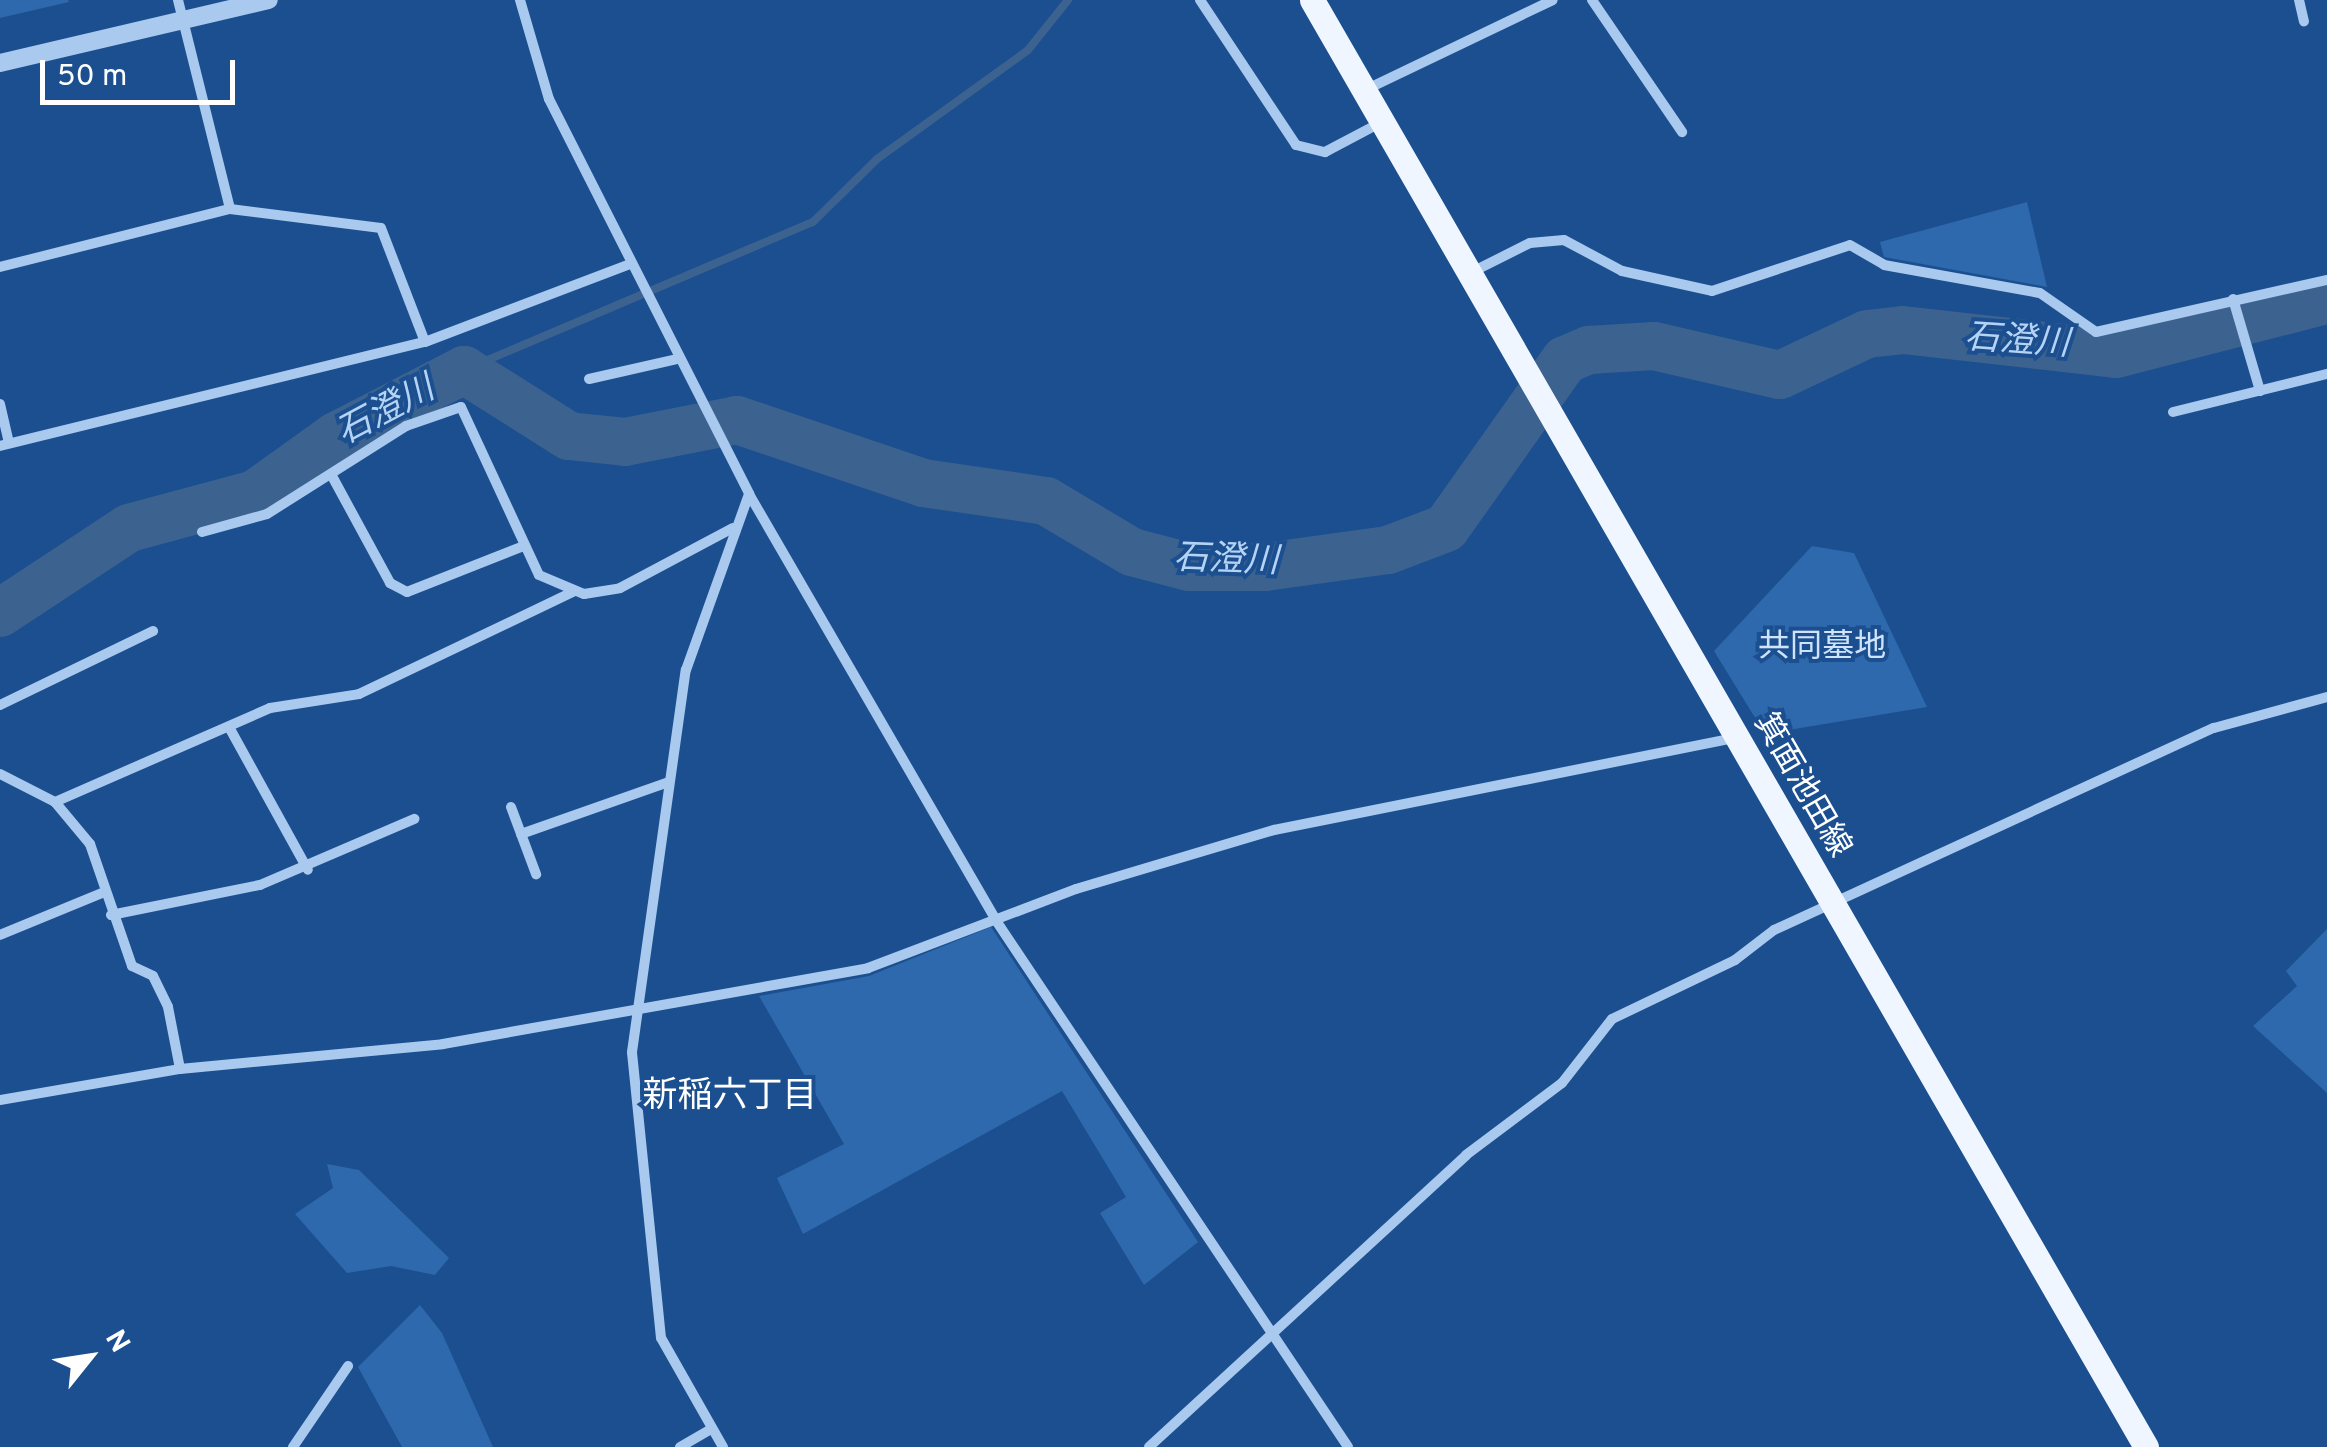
<!DOCTYPE html>
<meta charset="utf-8">
<style>
body{margin:0}
#map{position:relative;width:2327px;height:1447px;overflow:hidden;background:#1b4f8f;font-family:Overpass,"Noto Sans JP",sans-serif}
div>[style]{position:absolute}
.green>*{inset:0;background:#2e69ad}
.stream>*{height:8px;margin:-4px;padding:0 4px;transform-origin:4px;border-radius:4px;background:#3c6290}
.river>*{height:48px;margin:-24px;padding:0 24px;transform-origin:24px;border-radius:24px;background:#3c6290}
.minor>*{height:10px;margin:-5px;padding:0 5px;transform-origin:5px;border-radius:5px;background:#a9c9ee}
.tertiary>*{height:18px;margin:-9px;padding:0 9px;transform-origin:9px;border-radius:9px;background:#a9c9ee}
.primary>*{height:25px;margin:-12.5px;padding:0 12.5px;transform-origin:12.5px;border-radius:12.5px;background:#f0f6ff}
span{translate:-50% -50%;white-space:nowrap;text-align:center;line-height:1.15;-webkit-text-stroke:8px #1b4f8f;paint-order:stroke}
.park-label{font-size:32px;color:#cfe3fa}
.street-label{font-size:32px;color:#fff}
.water-label{font-size:35px;color:#b5d3f5;font-style:italic}
.neighbourhood-label{font-size:35px;color:#fff}
.north{position:absolute;left:40px;top:1307px;width:100px;height:100px;-webkit-text-stroke:8px #1b4f8f;paint-order:stroke;rotate:60deg;font-size:28px;font-weight:700;line-height:40px;text-align:center;color:#fff}
.north::after{content:'';display:block;margin:auto;width:35px;height:45px;background:#fff;clip-path:polygon(50% 0,100% 100%,50% 72%,0 100%)}
.scale{position:absolute;left:40px;top:60px;width:195px;height:45px;box-sizing:border-box;border:5px solid #fff;border-top:0;padding-left:12px;font-size:30px;line-height:35px;white-space:nowrap;color:#fff;-webkit-text-stroke:8px #1b4f8f;paint-order:stroke}
</style>
<div id="map">
<div class="green">
<div style="clip-path:polygon(0 0,68px 0,69px 2px,0 18px)"></div>
<div style="clip-path:polygon(2027px 202px,2047px 287px,1884px 257px,1880px 242px)"></div>
<div style="clip-path:polygon(1812px 546px,1854px 553px,1927px 707px,1765px 734px,1714px 651px)"></div>
<div style="clip-path:polygon(991px 927px,1198px 1242px,1144px 1285px,1100px 1213px,1126px 1197px,1062px 1091px,803px 1234px,777px 1178px,844px 1144px,759px 996px,869px 976px)"></div>
<div style="clip-path:polygon(2327px 929px,2327px 1093px,2253px 1026px,2297px 986px,2286px 971px)"></div>
<div style="clip-path:polygon(327px 1164px,359px 1170px,449px 1258px,435px 1275px,391px 1266px,347px 1273px,295px 1214px,333px 1188px)"></div>
<div style="clip-path:polygon(420px 1305px,442px 1333px,493px 1447px,402px 1447px,358px 1367px)"></div>
</div>
<div class="stream">
<div style="left:464px;top:370px;width:379px;rotate:-23deg"></div>
<div style="left:813px;top:222px;width:90px;rotate:-44.5deg"></div>
<div style="left:877px;top:159px;width:186px;rotate:-35.8deg"></div>
<div style="left:1028px;top:50px;width:64px;rotate:-51.3deg"></div>
</div>
<div class="river">
<div style="left:0;top:613px;width:154px;rotate:-33.4deg"></div>
<div style="left:129px;top:528px;width:131px;rotate:-15.1deg"></div>
<div style="left:255px;top:494px;width:100px;rotate:-35.6deg"></div>
<div style="left:336px;top:436px;width:144px;rotate:-27.3deg"></div>
<div style="left:464px;top:370px;width:124px;rotate:32.2deg"></div>
<div style="left:569px;top:436px;width:56px;rotate:6.1deg"></div>
<div style="left:625px;top:442px;width:114px;rotate:-11.1deg"></div>
<div style="left:737px;top:420px;width:196px;rotate:18.7deg"></div>
<div style="left:923px;top:483px;width:124px;rotate:8.3deg"></div>
<div style="left:1046px;top:501px;width:100px;rotate:30.7deg"></div>
<div style="left:1132px;top:552px;width:59px;rotate:14.7deg"></div>
<div style="left:1189px;top:567px;width:76px"></div>
<div style="left:1265px;top:567px;width:124px;rotate:-7.9deg"></div>
<div style="left:1388px;top:550px;width:62px;rotate:-20.8deg"></div>
<div style="left:1446px;top:528px;width:206px;rotate:-54.7deg"></div>
<div style="left:1565px;top:360px;width:26px;rotate:-23deg"></div>
<div style="left:1589px;top:350px;width:65px;rotate:-3.5deg"></div>
<div style="left:1654px;top:346px;width:129px;rotate:13deg"></div>
<div style="left:1780px;top:375px;width:96px;rotate:-25.2deg"></div>
<div style="left:1867px;top:334px;width:36px;rotate:-6deg"></div>
<div style="left:1903px;top:330px;width:214px;rotate:6.4deg"></div>
<div style="left:2116px;top:354px;width:218px;rotate:-14.4deg"></div>
</div>
<div class="minor">
<div style="left:178px;top:0;width:215px;rotate:76deg"></div>
<div style="left:520px;top:0;width:103px;rotate:73.7deg"></div>
<div style="left:549px;top:99px;width:443px;rotate:63.1deg"></div>
<div style="left:749px;top:494px;width:491px;rotate:59.9deg"></div>
<div style="left:995px;top:919px;width:635px;rotate:56.23deg"></div>
<div style="left:1200px;top:0;width:174px;rotate:56.5deg"></div>
<div style="left:1296px;top:145px;width:30px;rotate:14deg"></div>
<div style="left:1325px;top:152px;width:64px;rotate:-27.8deg"></div>
<div style="left:1592px;top:0;width:160px;rotate:55.7deg"></div>
<div style="left:2299px;top:0;width:22px;rotate:77deg"></div>
<div style="left:1365px;top:90px;width:208px;rotate:-25.6deg"></div>
<div style="left:0;top:267px;width:237px;rotate:-14.2deg"></div>
<div style="left:230px;top:209px;width:152px;rotate:7.2deg"></div>
<div style="left:381px;top:228px;width:122px;rotate:68.9deg"></div>
<div style="left:1470px;top:273px;width:67px;rotate:-26.6deg"></div>
<div style="left:1530px;top:243px;width:34px;rotate:-5deg"></div>
<div style="left:1564px;top:240px;width:66px;rotate:28.1deg"></div>
<div style="left:1622px;top:271px;width:92px;rotate:12.5deg"></div>
<div style="left:1712px;top:291px;width:145px;rotate:-18.4deg"></div>
<div style="left:1850px;top:245px;width:39px;rotate:30deg"></div>
<div style="left:1884px;top:265px;width:158px;rotate:10.2deg"></div>
<div style="left:2040px;top:293px;width:68px;rotate:34.9deg"></div>
<div style="left:2096px;top:332px;width:237px;rotate:-12.7deg"></div>
<div style="left:2233px;top:299px;width:96px;rotate:73.6deg"></div>
<div style="left:589px;top:379px;width:91px;rotate:-12.7deg"></div>
<div style="left:0;top:404px;width:36px;rotate:77deg"></div>
<div style="left:2173px;top:412px;width:159px;rotate:-13.9deg"></div>
<div style="left:0;top:446px;width:438px;rotate:-13.8deg"></div>
<div style="left:425px;top:342px;width:217px;rotate:-20.8deg"></div>
<div style="left:332px;top:476px;width:122px;rotate:61.5deg"></div>
<div style="left:390px;top:583px;width:19px;rotate:28deg"></div>
<div style="left:407px;top:592px;width:123px;rotate:-21.5deg"></div>
<div style="left:202px;top:532px;width:67px;rotate:-15.5deg"></div>
<div style="left:267px;top:514px;width:165px;rotate:-32.3deg"></div>
<div style="left:406px;top:426px;width:58px;rotate:-19.1deg"></div>
<div style="left:461px;top:407px;width:185px;rotate:65.1deg"></div>
<div style="left:539px;top:575px;width:49px;rotate:22.9deg"></div>
<div style="left:584px;top:594px;width:36px;rotate:-9deg"></div>
<div style="left:620px;top:588px;width:128px;rotate:-28deg"></div>
<div style="left:0;top:705px;width:170px;rotate:-25.8deg"></div>
<div style="left:229px;top:727px;width:163px;rotate:61.1deg"></div>
<div style="left:0;top:774px;width:62px;rotate:27deg"></div>
<div style="left:55px;top:802px;width:55px;rotate:50.2deg"></div>
<div style="left:90px;top:844px;width:129px;rotate:71deg"></div>
<div style="left:132px;top:966px;width:23px;rotate:25deg"></div>
<div style="left:153px;top:976px;width:34px;rotate:64deg"></div>
<div style="left:168px;top:1007px;width:63px;rotate:79deg"></div>
<div style="left:55px;top:802px;width:235px;rotate:-23.6deg"></div>
<div style="left:270px;top:708px;width:90px;rotate:-8.9deg"></div>
<div style="left:359px;top:694px;width:239px;rotate:-25.5deg"></div>
<div style="left:511px;top:807px;width:72px;rotate:69.5deg"></div>
<div style="left:521px;top:834px;width:157px;rotate:-19.4deg"></div>
<div style="left:111px;top:915px;width:152px;rotate:-11.4deg"></div>
<div style="left:260px;top:885px;width:168px;rotate:-23.2deg"></div>
<div style="left:0;top:935px;width:110px;rotate:-22.4deg"></div>
<div style="left:0;top:1100px;width:183px;rotate:-9.8deg"></div>
<div style="left:180px;top:1069px;width:264px;rotate:-5.4deg"></div>
<div style="left:443px;top:1044px;width:432px;rotate:-10.1deg"></div>
<div style="left:868px;top:968px;width:222px;rotate:-20.8deg"></div>
<div style="left:1076px;top:889px;width:207px;rotate:-16.6deg"></div>
<div style="left:1274px;top:830px;width:470px;rotate:-11.3deg"></div>
<div style="left:293px;top:1447px;width:98px;rotate:-55.8deg"></div>
<div style="left:680px;top:1447px;width:34px;rotate:-30deg"></div>
<div style="left:723px;top:1447px;width:125px;rotate:-119.6deg"></div>
<div style="left:661px;top:1338px;width:287px;rotate:-95.8deg"></div>
<div style="left:632px;top:1052px;width:386px;rotate:-82deg"></div>
<div style="left:686px;top:670px;width:187px;rotate:-70.3deg"></div>
<div style="left:1149px;top:1447px;width:431px;rotate:-42.6deg"></div>
<div style="left:1466px;top:1155px;width:120px;rotate:-36.9deg"></div>
<div style="left:1562px;top:1083px;width:81px;rotate:-52deg"></div>
<div style="left:1612px;top:1019px;width:136px;rotate:-25.6deg"></div>
<div style="left:1735px;top:960px;width:49px;rotate:-37.6deg"></div>
<div style="left:1774px;top:930px;width:484px;rotate:-24.7deg"></div>
<div style="left:2214px;top:728px;width:117px;rotate:-15.3deg"></div>
</div>
<div class="tertiary">
<div style="left:0;top:63px;width:276px;rotate:-13.2deg"></div>
</div>
<div class="primary">
<div style="left:1312px;top:0;width:1670px;rotate:60.04deg"></div>
</div>
<div class="park-label">
<span style="left:1822px;top:648px">共同墓地</span>
</div>
<div class="street-label">
<span style="left:1801px;top:786px;rotate:60deg">箕面池田線</span>
</div>
<div class="water-label">
<span style="left:2017px;top:342px;rotate:4deg">石澄川</span>
<span style="left:386px;top:412px;rotate:-28deg">石澄川</span>
<span style="left:1226px;top:561px;rotate:2deg">石澄川</span>
</div>
<div class="neighbourhood-label">
<span style="left:730px;top:1097px">新稲六丁目</span>
</div>
<div class="north">N</div>
<div class="scale">50 m</div>
</div>
